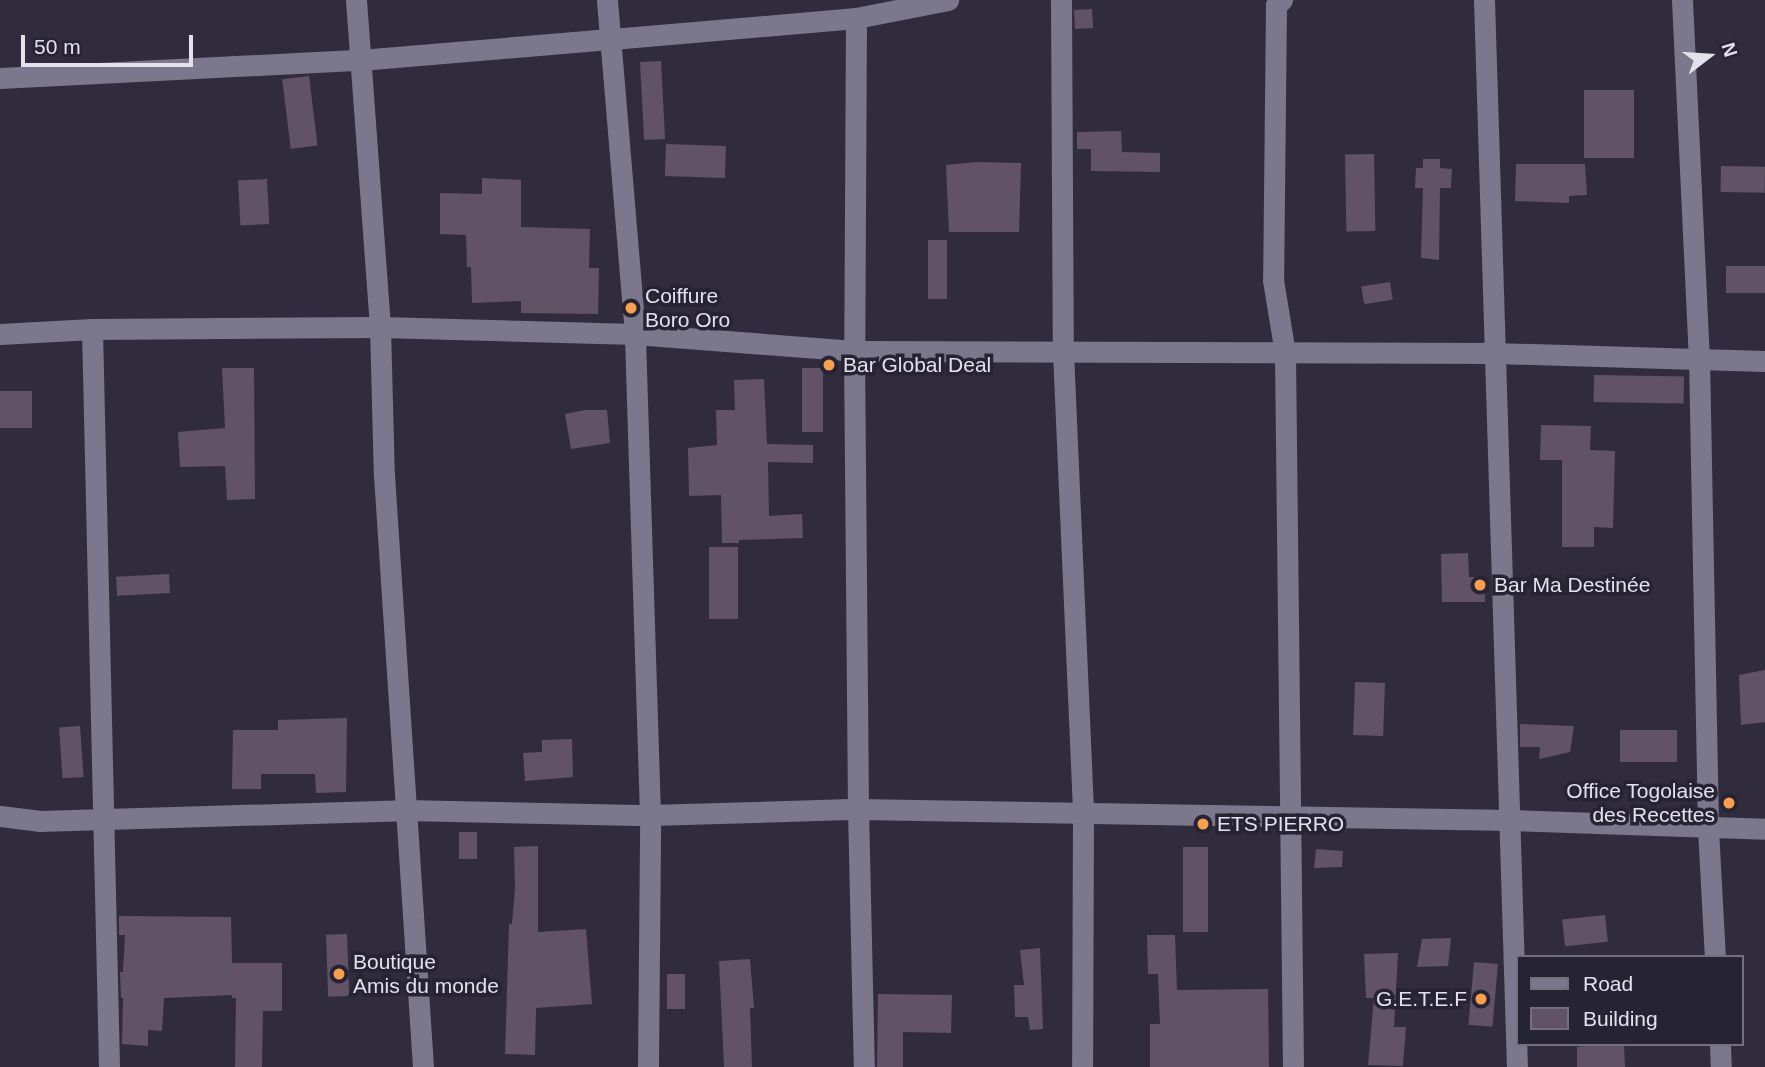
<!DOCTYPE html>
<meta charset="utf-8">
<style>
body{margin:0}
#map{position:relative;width:1765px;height:1067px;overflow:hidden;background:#302c3e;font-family:Helvetica,sans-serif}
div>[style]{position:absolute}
.building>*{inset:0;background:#615365;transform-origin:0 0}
.street>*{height:21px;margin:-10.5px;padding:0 10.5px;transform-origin:10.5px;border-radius:10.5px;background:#7b778c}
.dots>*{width:19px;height:19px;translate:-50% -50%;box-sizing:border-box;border:4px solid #262334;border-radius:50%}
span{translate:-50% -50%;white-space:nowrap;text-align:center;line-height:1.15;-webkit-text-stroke:7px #262334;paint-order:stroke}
.poi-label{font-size:21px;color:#e3e1ec}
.left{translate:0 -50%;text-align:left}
.right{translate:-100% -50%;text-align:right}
.legend{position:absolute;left:1516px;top:955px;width:228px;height:91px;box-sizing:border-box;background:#262334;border:2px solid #726f7e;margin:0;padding:9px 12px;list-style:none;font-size:21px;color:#e3e1ec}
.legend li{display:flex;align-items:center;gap:14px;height:35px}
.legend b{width:35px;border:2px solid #726f7e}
.north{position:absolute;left:1674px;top:21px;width:70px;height:70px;-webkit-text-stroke:5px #262334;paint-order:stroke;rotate:73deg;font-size:19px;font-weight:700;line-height:28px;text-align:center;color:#e3e1ec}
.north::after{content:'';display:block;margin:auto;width:24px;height:32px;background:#e3e1ec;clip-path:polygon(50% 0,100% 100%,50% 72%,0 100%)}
.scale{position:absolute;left:21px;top:35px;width:172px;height:32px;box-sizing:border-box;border:4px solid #e3e1ec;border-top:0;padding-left:9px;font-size:21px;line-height:24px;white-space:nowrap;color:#e3e1ec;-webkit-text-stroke:5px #262334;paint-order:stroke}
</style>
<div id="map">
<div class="building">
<div style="left:1092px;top:9px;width:19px;height:18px;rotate:87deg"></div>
<div style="left:661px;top:61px;width:78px;height:21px;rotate:87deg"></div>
<div style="left:309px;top:76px;width:70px;height:27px;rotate:83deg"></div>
<div style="left:1634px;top:90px;width:68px;height:50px;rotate:90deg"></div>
<div style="clip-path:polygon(1121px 131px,1122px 152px,1160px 153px,1160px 172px,1091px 171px,1091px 149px,1077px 149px,1077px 132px)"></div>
<div style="left:666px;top:144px;width:60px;height:32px;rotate:2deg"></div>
<div style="left:1374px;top:154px;width:77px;height:29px;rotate:89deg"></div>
<div style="clip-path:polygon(1423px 159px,1440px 159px,1440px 168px,1452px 169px,1451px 188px,1440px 188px,1439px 260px,1421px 258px,1423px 188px,1415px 188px,1416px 168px,1423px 168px)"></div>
<div style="clip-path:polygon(977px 162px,1021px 163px,1019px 232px,949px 232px,946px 165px)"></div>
<div style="clip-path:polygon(1516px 164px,1585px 164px,1587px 195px,1569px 196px,1569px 203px,1515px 201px)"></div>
<div style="left:1721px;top:166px;width:44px;height:26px;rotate:1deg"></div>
<div style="clip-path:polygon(482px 178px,521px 180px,521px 227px,590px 229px,589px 268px,599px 268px,598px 314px,521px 313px,521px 301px,472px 303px,471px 267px,467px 267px,466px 235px,440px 234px,440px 193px,482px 194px)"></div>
<div style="left:267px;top:179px;width:45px;height:29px;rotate:87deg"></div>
<div style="left:928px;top:240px;width:19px;height:59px"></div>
<div style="left:1726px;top:266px;width:39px;height:27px"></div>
<div style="left:1390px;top:282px;width:18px;height:29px;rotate:81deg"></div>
<div style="clip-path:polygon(222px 368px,254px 368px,255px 499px,227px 500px,225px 466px,180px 467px,178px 432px,225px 428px)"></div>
<div style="left:802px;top:368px;width:21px;height:64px"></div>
<div style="left:1594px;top:375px;width:90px;height:27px;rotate:1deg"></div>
<div style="clip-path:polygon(764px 379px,767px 444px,813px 445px,813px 463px,768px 462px,769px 516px,802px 514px,803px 538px,739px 540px,739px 543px,722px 543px,721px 495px,689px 496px,688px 448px,717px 445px,716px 410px,735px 410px,734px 380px)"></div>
<div style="left:0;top:391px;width:32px;height:37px"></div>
<div style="clip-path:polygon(585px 410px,607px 410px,610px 443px,571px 449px,565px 414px)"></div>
<div style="clip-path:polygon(1541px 425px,1591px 426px,1590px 450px,1615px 451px,1613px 528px,1594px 527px,1594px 547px,1562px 547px,1562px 460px,1540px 460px)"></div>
<div style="left:709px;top:547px;width:29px;height:72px"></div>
<div style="clip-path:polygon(1468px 553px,1469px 577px,1484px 577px,1485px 602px,1442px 602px,1441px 554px)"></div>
<div style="left:169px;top:574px;width:19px;height:53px;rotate:87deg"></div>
<div style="clip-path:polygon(1765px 670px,1765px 722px,1741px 725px,1739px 675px)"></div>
<div style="left:1355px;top:682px;width:30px;height:53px;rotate:2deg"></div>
<div style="clip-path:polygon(347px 718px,346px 792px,316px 793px,315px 774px,261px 774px,261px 789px,232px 789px,233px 730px,278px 730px,278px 720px)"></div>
<div style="clip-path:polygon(1520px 724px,1574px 726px,1570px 752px,1539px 759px,1540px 747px,1520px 747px)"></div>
<div style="left:80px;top:726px;width:51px;height:21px;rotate:86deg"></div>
<div style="left:1677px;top:730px;width:32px;height:57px;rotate:90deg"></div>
<div style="clip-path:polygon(572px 739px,573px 777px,525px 781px,523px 753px,542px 752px,542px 740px)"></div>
<div style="left:459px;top:832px;width:18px;height:27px"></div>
<div style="clip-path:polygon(538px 846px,538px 932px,586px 929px,592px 1004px,536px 1008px,535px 1055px,505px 1054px,509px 924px,512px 924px,515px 889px,514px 847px)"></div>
<div style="left:1183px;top:847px;width:25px;height:85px"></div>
<div style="clip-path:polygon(1316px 849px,1343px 851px,1342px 867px,1314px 868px)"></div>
<div style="left:1605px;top:915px;width:27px;height:43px;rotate:84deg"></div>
<div style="clip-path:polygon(119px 916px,231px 917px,232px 963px,282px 963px,282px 1011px,263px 1011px,262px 1067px,235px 1067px,236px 998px,232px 998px,232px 995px,164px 998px,162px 1031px,148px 1030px,148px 1046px,122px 1044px,123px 998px,121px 998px,120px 972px,123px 972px,125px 935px,119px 935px)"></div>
<div style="left:347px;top:934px;width:62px;height:21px;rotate:88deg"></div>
<div style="clip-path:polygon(1147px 935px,1175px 935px,1177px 990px,1268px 989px,1269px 1067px,1150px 1067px,1150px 1024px,1160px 1024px,1158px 974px,1148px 974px)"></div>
<div style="clip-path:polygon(1451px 938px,1448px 966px,1417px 967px,1422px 939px)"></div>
<div style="clip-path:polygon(1040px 948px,1043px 1029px,1030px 1030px,1028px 1017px,1015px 1017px,1014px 985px,1024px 985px,1020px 950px)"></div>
<div style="clip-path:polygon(1398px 953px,1394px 1027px,1406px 1027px,1403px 1066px,1368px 1065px,1374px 998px,1366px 998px,1364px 954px)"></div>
<div style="clip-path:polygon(750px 959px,754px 1008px,750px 1008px,752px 1067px,724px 1067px,719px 961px)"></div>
<div style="left:1474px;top:962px;width:24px;height:63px;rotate:5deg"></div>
<div style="left:667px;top:974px;width:18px;height:35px"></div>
<div style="clip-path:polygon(878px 994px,952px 995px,951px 1033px,903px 1032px,903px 1067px,877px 1067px)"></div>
<div style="clip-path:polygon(1596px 1044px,1624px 1044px,1625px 1067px,1577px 1067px,1577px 1047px)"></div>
</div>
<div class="street">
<div style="left:356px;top:0;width:328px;rotate:85.8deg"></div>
<div style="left:380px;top:327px;width:148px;rotate:88.5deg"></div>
<div style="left:384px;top:475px;width:593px;rotate:86.23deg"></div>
<div style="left:1061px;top:0;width:352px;rotate:89.7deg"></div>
<div style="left:1063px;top:352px;width:460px;rotate:87.5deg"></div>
<div style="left:1083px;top:812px;width:255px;rotate:90.2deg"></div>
<div style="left:1282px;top:0;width:8px;rotate:140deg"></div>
<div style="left:1276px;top:5px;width:275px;rotate:90.6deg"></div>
<div style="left:1273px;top:280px;width:74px;rotate:80.7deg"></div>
<div style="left:1285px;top:353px;width:714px;rotate:89.36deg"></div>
<div style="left:1484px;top:0;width:1068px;rotate:88.23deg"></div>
<div style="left:1682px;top:0;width:358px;rotate:87.3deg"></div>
<div style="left:1699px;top:358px;width:471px;rotate:88.9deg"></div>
<div style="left:1708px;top:829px;width:128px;rotate:86.9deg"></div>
<div style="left:856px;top:18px;width:333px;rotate:90.3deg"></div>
<div style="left:854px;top:351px;width:458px;rotate:89.5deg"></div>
<div style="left:858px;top:809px;width:258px;rotate:88.7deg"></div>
<div style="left:0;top:78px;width:360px;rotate:-2.9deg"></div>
<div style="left:360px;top:60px;width:253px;rotate:-4.8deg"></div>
<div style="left:612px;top:39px;width:245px;rotate:-4.9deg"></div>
<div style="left:856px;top:18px;width:94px;rotate:-11.1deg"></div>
<div style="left:92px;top:329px;width:738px;rotate:88.68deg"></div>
<div style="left:0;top:334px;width:92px;rotate:-3.1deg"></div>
<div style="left:92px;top:329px;width:288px;rotate:-0.4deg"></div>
<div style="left:380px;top:327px;width:255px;rotate:1.6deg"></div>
<div style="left:635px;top:334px;width:335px;rotate:-94.8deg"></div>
<div style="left:0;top:816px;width:39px;rotate:7deg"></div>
<div style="left:39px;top:821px;width:365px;rotate:-1.7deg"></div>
<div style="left:404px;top:810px;width:246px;rotate:1.2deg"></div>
<div style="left:650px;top:815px;width:208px;rotate:-1.7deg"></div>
<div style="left:858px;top:809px;width:653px;rotate:0.97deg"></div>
<div style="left:1511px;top:820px;width:254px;rotate:2deg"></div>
<div style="left:1720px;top:1044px;width:23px;rotate:88deg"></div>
<div style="left:648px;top:1067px;width:252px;rotate:-89.5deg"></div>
<div style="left:650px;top:815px;width:481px;rotate:-91.8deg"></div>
<div style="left:635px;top:334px;width:220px;rotate:4.4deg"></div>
<div style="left:854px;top:351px;width:641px;rotate:0.18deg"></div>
<div style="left:1495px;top:353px;width:270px;rotate:1.7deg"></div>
</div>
<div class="dots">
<div style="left:631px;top:308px;background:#f9a04c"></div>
<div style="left:829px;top:365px;background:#f9a04c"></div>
<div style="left:1480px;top:585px;background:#f9a04c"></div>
<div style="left:1729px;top:803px;background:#f9a04c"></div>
<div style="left:1203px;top:824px;background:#f9a04c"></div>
<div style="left:339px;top:974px;background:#f9a04c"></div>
<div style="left:1481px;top:999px;background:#f9a04c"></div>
</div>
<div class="poi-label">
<span class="left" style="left:645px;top:308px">Coiffure<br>Boro Oro</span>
<span class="left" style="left:843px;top:365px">Bar Global Deal</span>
<span class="left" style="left:1494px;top:585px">Bar Ma Destinée</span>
<span class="right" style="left:1715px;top:803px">Office Togolaise<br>des Recettes</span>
<span class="left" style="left:1217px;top:824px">ETS PIERRO</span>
<span class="left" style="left:353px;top:974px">Boutique<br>Amis du monde</span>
<span class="right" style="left:1467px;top:999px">G.E.T.E.F</span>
</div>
<ul class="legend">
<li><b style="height:9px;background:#7b778c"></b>Road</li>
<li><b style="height:19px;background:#615365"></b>Building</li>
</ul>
<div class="north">N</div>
<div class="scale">50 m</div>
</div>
